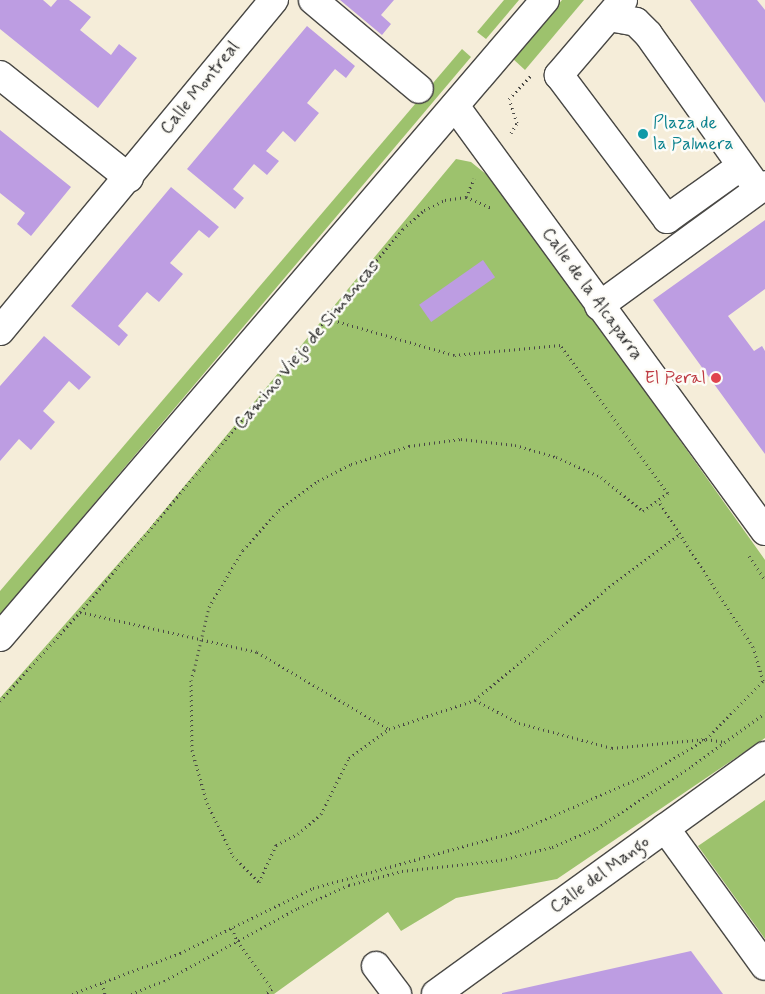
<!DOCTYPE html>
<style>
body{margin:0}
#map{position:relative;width:765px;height:994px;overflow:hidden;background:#f5edd9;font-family:Mynerve,sans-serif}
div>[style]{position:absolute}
.green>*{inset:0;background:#9dc26d}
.building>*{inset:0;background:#bd9de2;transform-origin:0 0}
.path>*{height:3px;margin-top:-1.5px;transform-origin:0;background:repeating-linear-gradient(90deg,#494845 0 1px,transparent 0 5px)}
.roads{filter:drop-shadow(1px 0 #494845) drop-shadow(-1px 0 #494845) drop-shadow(0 1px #494845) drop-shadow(0 -1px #494845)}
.minor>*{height:28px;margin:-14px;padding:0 14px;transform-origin:14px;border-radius:14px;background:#fff}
.major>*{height:28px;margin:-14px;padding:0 14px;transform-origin:14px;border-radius:14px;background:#fff}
.path-bridge>*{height:3px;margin-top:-1.5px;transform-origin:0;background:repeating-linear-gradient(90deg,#494845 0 1px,transparent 0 5px)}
.dots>*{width:14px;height:14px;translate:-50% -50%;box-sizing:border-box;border:2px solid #fdfcf7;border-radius:50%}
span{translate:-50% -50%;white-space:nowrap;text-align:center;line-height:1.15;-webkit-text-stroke:5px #fdfcf7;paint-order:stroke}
.street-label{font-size:18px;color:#2b2b2b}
.culture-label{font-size:18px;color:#0d838f}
.left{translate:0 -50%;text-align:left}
.health-label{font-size:18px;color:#be3a42}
.right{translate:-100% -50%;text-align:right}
</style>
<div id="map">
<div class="green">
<div style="clip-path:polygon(504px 0,519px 0,486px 39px,477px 32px)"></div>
<div style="clip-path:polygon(562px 0,584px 0,525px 70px,512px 58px)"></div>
<div style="clip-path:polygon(462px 49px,471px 57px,0 615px,0 591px)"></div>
<div style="clip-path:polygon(456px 159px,471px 162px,497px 183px,765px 560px,765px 738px,557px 879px,456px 898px,401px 931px,388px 912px,274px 994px,0 994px,0 698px,147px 531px)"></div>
<div style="clip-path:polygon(765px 800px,765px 939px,698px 846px)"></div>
</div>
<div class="building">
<div style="clip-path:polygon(0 0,43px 0,51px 7px,57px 0,69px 0,91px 17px,80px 30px,111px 55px,119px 44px,137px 58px,98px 108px,0 29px)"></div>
<div style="clip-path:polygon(340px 0,394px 0,381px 15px,391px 24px,382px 35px)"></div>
<div style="clip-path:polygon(690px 0,757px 0,765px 10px,765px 103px)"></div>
<div style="clip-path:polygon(307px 26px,355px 66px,346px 78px,335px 69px,307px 103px,319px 113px,295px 142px,283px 131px,266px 151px,279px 161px,267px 175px,254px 164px,233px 189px,244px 198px,235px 209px,187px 169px)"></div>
<div style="clip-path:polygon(0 130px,71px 187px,31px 236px,17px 224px,25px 213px,0 193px)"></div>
<div style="clip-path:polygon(171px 187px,219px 227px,209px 238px,199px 230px,170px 263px,183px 274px,159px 302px,147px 292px,118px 326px,128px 335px,119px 346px,71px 306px)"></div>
<div style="clip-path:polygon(765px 220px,765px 289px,728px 316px,754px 351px,762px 346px,765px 351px,765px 454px,653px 300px)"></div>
<div style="left:483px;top:260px;width:21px;height:78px;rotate:55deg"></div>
<div style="clip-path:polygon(44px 336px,91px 377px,79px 390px,69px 381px,43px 411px,55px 422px,31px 450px,19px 439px,0 461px,0 386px)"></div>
<div style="clip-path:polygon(691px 951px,723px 994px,502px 994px,502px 993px)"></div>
</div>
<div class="path">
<div style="left:511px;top:133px;width:12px;rotate:-59deg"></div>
<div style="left:517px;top:123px;width:25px;rotate:-108deg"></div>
<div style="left:509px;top:99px;width:33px;rotate:-47deg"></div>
<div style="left:466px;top:197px;width:20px;rotate:-66deg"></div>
<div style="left:749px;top:556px;width:29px;rotate:56deg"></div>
<div style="left:209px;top:607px;width:66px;rotate:-59.2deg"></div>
<div style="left:243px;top:550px;width:54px;rotate:-48deg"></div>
<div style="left:279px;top:510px;width:49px;rotate:-36.6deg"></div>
<div style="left:318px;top:481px;width:37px;rotate:-27deg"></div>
<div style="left:351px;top:464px;width:61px;rotate:-17.2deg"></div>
<div style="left:409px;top:446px;width:52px;rotate:-7.7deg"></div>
<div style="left:461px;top:439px;width:54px;rotate:6.3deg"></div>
<div style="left:515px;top:445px;width:43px;rotate:16.3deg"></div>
<div style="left:556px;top:457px;width:49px;rotate:24deg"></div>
<div style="left:601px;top:477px;width:54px;rotate:39deg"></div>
<div style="left:643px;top:511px;width:31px;rotate:-36deg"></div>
<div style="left:668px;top:493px;width:183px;rotate:-126.1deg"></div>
<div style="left:560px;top:345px;width:106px;rotate:174.6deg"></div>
<div style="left:454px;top:355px;width:130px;rotate:-163.9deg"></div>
<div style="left:80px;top:612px;width:181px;rotate:12.7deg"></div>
<div style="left:257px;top:652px;width:153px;rotate:30.3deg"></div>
<div style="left:389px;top:729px;width:91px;rotate:-18.6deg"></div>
<div style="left:475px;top:700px;width:50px;rotate:27.6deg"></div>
<div style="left:519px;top:723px;width:96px;rotate:15deg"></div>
<div style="left:612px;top:748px;width:94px;rotate:-5.5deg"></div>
<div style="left:706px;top:739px;width:19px;rotate:9deg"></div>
<div style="left:194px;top:670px;width:10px;rotate:107deg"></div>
<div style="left:191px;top:680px;width:70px;rotate:89.2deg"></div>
<div style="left:192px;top:750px;width:55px;rotate:74.2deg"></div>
<div style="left:207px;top:803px;width:59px;rotate:63.9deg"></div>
<div style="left:233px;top:856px;width:37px;rotate:45deg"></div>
<div style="left:259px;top:882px;width:41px;rotate:-65.3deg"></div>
<div style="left:276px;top:845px;width:25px;rotate:-27deg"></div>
<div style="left:298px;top:834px;width:30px;rotate:-41deg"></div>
<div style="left:321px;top:814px;width:63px;rotate:-63.4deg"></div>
<div style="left:349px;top:758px;width:49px;rotate:-35.9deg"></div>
<div style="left:475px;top:700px;width:170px;rotate:-40.2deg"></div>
<div style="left:605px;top:590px;width:94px;rotate:-36.7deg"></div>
<div style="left:0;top:701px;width:120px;rotate:-48deg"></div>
<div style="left:80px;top:612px;width:501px;rotate:-49.86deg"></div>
<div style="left:403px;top:229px;width:28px;rotate:-42deg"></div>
<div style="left:424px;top:210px;width:23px;rotate:-25deg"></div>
<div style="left:445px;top:200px;width:21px;rotate:-8deg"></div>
<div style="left:466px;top:197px;width:28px;rotate:23deg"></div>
<div style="left:232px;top:928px;width:14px;rotate:69deg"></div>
<div style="left:237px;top:941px;width:59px;rotate:53.9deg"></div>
<div style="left:272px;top:989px;width:9px;rotate:144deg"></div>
<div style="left:102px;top:983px;width:11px;rotate:75deg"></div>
<div style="left:72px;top:994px;width:116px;rotate:-20.8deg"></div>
<div style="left:180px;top:953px;width:148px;rotate:-26deg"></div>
<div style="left:313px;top:888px;width:213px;rotate:-15.5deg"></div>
<div style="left:518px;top:831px;width:137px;rotate:-23.6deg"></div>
<div style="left:644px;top:776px;width:72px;rotate:-30.8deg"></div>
<div style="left:706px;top:739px;width:81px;rotate:-45.5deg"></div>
<div style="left:763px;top:681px;width:35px;rotate:-106deg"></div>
<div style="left:753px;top:647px;width:175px;rotate:-122.9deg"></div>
<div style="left:131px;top:994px;width:35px;rotate:-22deg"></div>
<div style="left:164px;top:981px;width:153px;rotate:-28.6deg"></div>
<div style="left:298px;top:908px;width:56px;rotate:-24.3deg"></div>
<div style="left:349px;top:885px;width:55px;rotate:-14.8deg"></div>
<div style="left:402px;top:871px;width:100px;rotate:-6.3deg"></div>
<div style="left:501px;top:860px;width:53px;rotate:-14.3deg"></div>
<div style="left:552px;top:847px;width:49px;rotate:-22.9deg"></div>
<div style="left:597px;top:828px;width:113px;rotate:-33.1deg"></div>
<div style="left:692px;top:766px;width:90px;rotate:-36deg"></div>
</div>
<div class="roads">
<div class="minor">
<div style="left:313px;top:0;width:138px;rotate:40deg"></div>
<div style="left:623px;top:0;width:99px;rotate:130.5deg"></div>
<div style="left:559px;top:75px;width:180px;rotate:53.1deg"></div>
<div style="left:667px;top:219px;width:91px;rotate:-35.6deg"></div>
<div style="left:609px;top:17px;width:27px;rotate:10deg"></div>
<div style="left:636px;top:22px;width:17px;rotate:45deg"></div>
<div style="left:648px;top:34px;width:191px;rotate:54.6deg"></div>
<div style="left:0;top:75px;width:165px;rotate:38.6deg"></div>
<div style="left:455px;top:106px;width:526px;rotate:53.89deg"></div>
<div style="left:599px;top:306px;width:205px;rotate:-36.1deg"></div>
<div style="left:0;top:331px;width:430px;rotate:-50.4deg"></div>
<div style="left:665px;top:828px;width:170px;rotate:54.1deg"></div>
<div style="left:376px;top:966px;width:35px;rotate:53deg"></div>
<div style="left:436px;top:994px;width:406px;rotate:-35.9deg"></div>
</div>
<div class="major">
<div style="left:0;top:637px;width:838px;rotate:-49.45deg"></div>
</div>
</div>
<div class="path-bridge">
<div style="left:194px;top:670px;width:65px;rotate:-76.6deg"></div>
</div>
<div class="dots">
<div style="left:643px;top:134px;background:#0f9aa8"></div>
<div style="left:716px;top:378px;background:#e0444e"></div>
</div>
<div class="street-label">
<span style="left:200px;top:88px;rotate:-51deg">Calle Montreal</span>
<span style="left:592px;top:294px;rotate:54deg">Calle de la Alcaparra</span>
<span style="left:307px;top:345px;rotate:-50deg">Camino Viejo de Simancas</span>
<span style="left:600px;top:875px;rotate:-36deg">Calle del Mango</span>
</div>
<div class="culture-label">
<span class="left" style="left:653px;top:134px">Plaza de<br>la Palmera</span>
</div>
<div class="health-label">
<span class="right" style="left:706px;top:378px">El Peral</span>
</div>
</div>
